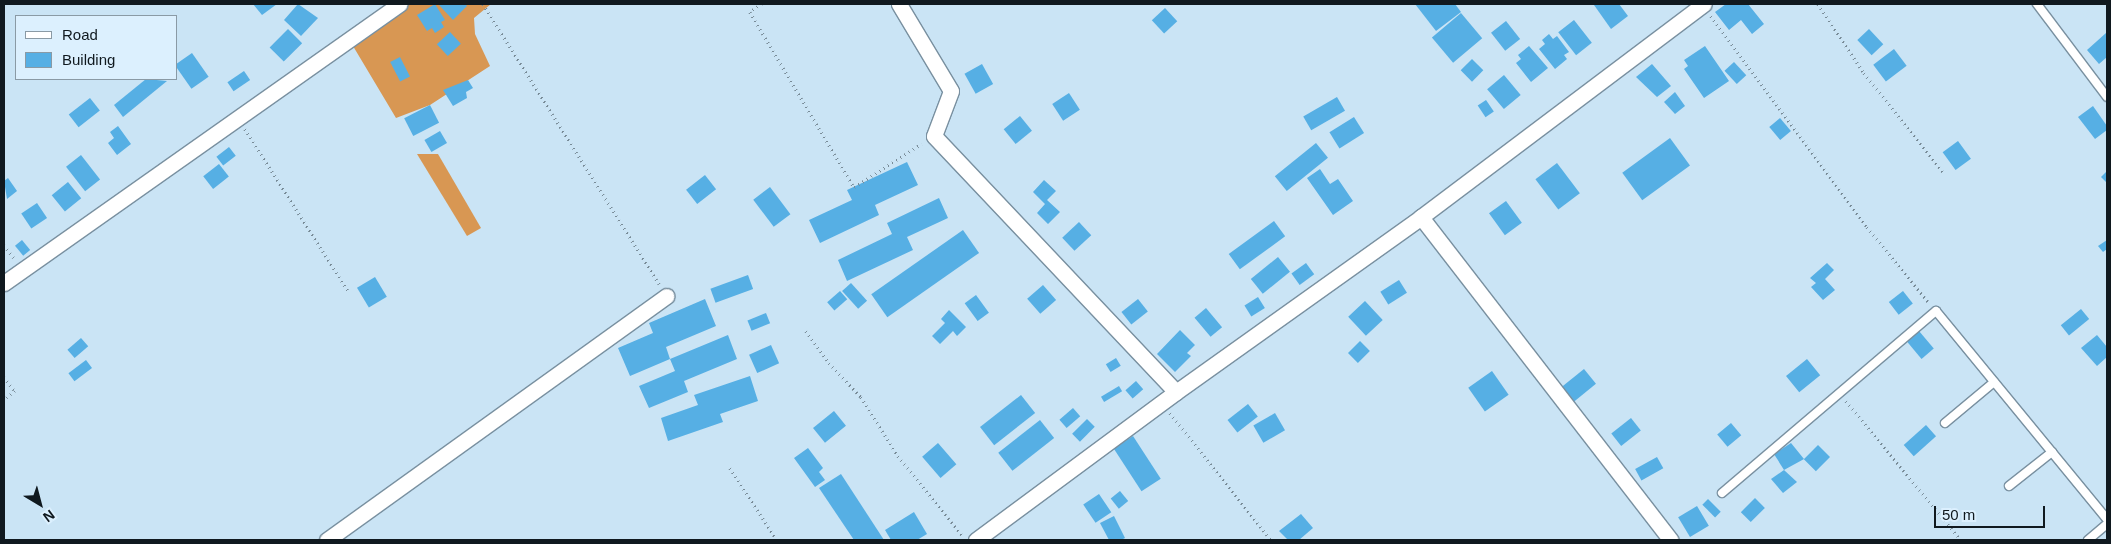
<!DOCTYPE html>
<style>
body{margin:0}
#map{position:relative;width:2111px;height:544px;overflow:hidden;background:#cae4f5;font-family:Helvetica,sans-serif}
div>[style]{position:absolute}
.forest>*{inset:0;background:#d89753}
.building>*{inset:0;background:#56afe4;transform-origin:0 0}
.path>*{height:2.5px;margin-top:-1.25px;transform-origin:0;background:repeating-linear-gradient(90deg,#788b97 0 1px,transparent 0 5px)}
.roads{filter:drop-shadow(1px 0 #7990a0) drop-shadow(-1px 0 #7990a0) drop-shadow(0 1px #7990a0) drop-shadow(0 -1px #7990a0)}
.lane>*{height:8px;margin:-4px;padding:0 4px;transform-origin:4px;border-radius:4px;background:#fff}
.street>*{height:15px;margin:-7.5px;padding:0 7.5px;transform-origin:7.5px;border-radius:7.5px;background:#fff}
span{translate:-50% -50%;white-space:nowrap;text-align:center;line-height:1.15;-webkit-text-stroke:4.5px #dcf0fe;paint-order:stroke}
.frame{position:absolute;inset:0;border:5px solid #10191f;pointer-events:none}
.legend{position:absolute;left:15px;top:15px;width:162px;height:65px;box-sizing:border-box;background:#dcf0fe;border:1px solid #8a9aa5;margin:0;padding:6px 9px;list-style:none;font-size:15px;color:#10191f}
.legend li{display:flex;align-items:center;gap:10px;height:25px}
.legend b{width:25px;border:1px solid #8a9aa5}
.north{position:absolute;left:15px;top:479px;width:50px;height:50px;-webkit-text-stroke:4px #dcf0fe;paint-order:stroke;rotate:143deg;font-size:14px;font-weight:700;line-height:20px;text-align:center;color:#10191f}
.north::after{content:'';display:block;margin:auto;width:18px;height:22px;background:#10191f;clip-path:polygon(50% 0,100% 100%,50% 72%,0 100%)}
.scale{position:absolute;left:1934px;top:506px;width:111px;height:22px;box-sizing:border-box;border:2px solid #10191f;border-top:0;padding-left:6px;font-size:15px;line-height:18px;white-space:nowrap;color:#10191f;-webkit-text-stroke:4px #dcf0fe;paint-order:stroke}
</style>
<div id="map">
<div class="forest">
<div style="clip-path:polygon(402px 4px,491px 4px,474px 18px,475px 34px,490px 66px,430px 105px,396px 118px,350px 41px)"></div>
<div style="clip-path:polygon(417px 154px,438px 154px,481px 228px,467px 236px)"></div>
</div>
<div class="building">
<div style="clip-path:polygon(253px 4px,277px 4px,262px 15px)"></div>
<div style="clip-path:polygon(298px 4px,318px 18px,301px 36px,284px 20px)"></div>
<div style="clip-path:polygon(435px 4px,445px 20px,441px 22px,444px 27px,435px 33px,432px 28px,427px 31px,417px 15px)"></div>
<div style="clip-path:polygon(438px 4px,465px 4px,467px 6px,453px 20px)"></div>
<div style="clip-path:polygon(1415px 4px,1455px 4px,1461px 12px,1436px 31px)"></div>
<div style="clip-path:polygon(1619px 4px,1628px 16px,1611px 29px,1594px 5px)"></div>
<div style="clip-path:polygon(1726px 4px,1748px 4px,1764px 24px,1752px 34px,1741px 20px,1729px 30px,1715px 12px)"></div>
<div style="left:1165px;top:8px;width:18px;height:18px;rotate:47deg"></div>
<div style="left:1461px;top:13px;width:33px;height:38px;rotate:50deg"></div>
<div style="left:1574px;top:20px;width:29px;height:20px;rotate:52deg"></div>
<div style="left:1506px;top:21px;width:23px;height:19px;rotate:52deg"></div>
<div style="left:288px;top:29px;width:20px;height:26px;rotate:45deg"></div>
<div style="left:1869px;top:29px;width:21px;height:16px;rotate:47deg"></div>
<div style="left:450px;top:32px;width:16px;height:18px;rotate:47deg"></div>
<div style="clip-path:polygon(2106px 33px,2107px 57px,2099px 64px,2087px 50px)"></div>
<div style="clip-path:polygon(1549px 34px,1553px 39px,1557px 36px,1569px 52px,1564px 55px,1567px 59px,1555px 69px,1539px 49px,1545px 44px,1542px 40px)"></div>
<div style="clip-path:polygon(1529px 46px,1548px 68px,1531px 82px,1516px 63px,1521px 59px,1518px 55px)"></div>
<div style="clip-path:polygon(1705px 46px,1729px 81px,1704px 98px,1684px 69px,1688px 66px,1684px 60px)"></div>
<div style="left:1894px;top:49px;width:21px;height:26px;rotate:53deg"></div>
<div style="left:192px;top:53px;width:29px;height:21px;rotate:55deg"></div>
<div style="left:400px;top:57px;width:22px;height:11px;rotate:63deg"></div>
<div style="left:1472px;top:59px;width:16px;height:16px;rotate:45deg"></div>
<div style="left:1734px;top:62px;width:18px;height:13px;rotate:47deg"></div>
<div style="left:982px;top:64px;width:23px;height:20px;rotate:61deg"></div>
<div style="clip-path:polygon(1652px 64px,1671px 86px,1657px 97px,1636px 77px)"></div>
<div style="left:244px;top:71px;width:11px;height:20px;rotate:56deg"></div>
<div style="left:1504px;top:75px;width:26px;height:22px;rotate:50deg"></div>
<div style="clip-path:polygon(146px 79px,167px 81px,123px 117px,114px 105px)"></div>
<div style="clip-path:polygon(468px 80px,473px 88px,466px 92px,467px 98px,453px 106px,443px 90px)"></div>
<div style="clip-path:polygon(1675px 92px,1685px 106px,1675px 114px,1664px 102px)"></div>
<div style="left:1069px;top:93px;width:20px;height:20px;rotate:57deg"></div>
<div style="left:1337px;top:97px;width:16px;height:39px;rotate:60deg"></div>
<div style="left:90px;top:98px;width:16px;height:27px;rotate:52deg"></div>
<div style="left:1486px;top:100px;width:14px;height:10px;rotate:56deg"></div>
<div style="left:430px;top:105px;width:20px;height:29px;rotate:63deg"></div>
<div style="clip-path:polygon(2093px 106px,2107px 126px,2107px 130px,2095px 139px,2078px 117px)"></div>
<div style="left:1020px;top:116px;width:19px;height:21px;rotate:51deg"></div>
<div style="left:1354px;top:117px;width:19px;height:29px;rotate:58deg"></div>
<div style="left:1780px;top:118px;width:17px;height:14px;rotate:50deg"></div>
<div style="clip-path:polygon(118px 126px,131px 144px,117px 155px,108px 143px,114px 138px,110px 132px)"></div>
<div style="left:440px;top:131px;width:14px;height:18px;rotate:60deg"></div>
<div style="left:1670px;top:138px;width:34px;height:59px;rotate:54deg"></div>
<div style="left:1958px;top:141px;width:22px;height:19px;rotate:54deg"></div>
<div style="left:1316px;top:143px;width:19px;height:53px;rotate:51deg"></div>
<div style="left:229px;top:147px;width:11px;height:16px;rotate:52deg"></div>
<div style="left:81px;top:155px;width:31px;height:19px;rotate:52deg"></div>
<div style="clip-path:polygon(907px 162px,918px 185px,875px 205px,879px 215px,820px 243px,809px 220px,852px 200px,847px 190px)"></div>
<div style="left:1557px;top:163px;width:38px;height:27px;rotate:53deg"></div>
<div style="left:219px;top:164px;width:16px;height:20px;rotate:52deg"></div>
<div style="clip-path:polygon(1320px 169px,1330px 184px,1338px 179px,1353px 201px,1333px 215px,1307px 178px)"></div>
<div style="clip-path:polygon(2107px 171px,2107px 183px,2101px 177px)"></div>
<div style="left:705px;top:175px;width:18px;height:24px;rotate:52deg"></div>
<div style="clip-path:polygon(8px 178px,17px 191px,7px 199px,4px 181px)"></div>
<div style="clip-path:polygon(1044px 180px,1056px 191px,1047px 200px,1060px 212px,1048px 224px,1037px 213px,1045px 204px,1033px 192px)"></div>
<div style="left:68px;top:182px;width:21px;height:21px;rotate:51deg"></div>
<div style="left:770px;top:187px;width:34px;height:21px;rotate:53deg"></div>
<div style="clip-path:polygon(939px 198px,948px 218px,907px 237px,913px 250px,847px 281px,838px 260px,892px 234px,887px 223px)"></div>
<div style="left:1506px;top:201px;width:27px;height:21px;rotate:54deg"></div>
<div style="left:37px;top:203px;width:18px;height:19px;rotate:56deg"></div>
<div style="left:1274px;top:221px;width:19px;height:56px;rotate:54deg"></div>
<div style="left:1079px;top:222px;width:18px;height:23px;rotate:47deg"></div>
<div style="left:963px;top:230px;width:28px;height:112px;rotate:55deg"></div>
<div style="left:22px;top:240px;width:13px;height:9px;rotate:51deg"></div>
<div style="clip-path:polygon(2107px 240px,2107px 249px,2103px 252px,2098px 246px)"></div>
<div style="left:1278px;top:257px;width:19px;height:35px;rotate:51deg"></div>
<div style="left:1306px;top:263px;width:14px;height:18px;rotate:54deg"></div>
<div style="clip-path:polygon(1827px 263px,1834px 270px,1825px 279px,1835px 290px,1823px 300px,1811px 287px,1816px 283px,1810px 278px)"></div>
<div style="left:748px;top:275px;width:15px;height:40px;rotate:70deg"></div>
<div style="left:375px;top:277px;width:23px;height:21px;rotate:59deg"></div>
<div style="left:1399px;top:280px;width:15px;height:22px;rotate:58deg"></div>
<div style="left:851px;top:283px;width:24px;height:12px;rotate:48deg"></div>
<div style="left:1043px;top:285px;width:20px;height:21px;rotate:49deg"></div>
<div style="left:840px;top:291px;width:11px;height:17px;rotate:49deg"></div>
<div style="left:1903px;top:291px;width:16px;height:18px;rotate:52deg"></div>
<div style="left:976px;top:295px;width:22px;height:14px;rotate:54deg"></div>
<div style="left:1258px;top:297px;width:13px;height:16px;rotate:58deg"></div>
<div style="clip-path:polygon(705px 299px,716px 326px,666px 347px,670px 359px,630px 376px,618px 348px,653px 333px,649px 323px)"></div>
<div style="left:1138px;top:299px;width:16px;height:21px;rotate:52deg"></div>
<div style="left:1365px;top:301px;width:26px;height:23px;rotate:47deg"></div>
<div style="left:1206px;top:308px;width:25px;height:15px;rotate:50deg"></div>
<div style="left:2081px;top:309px;width:13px;height:26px;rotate:51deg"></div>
<div style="clip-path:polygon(949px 310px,966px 327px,957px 336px,953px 331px,940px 344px,932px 336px,945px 323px,941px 319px)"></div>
<div style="left:766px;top:313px;width:11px;height:20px;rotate:68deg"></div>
<div style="clip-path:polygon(1180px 330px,1195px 345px,1187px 353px,1191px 356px,1175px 372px,1157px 354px)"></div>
<div style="left:1919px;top:331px;width:23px;height:16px;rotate:50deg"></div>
<div style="clip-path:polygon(728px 335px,737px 359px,684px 381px,688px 392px,649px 408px,639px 386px,675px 371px,670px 359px)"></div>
<div style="clip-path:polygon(2097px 335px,2107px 347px,2107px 357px,2097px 366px,2081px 348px)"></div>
<div style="left:81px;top:338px;width:11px;height:18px;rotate:49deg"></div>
<div style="left:1360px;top:341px;width:14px;height:17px;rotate:45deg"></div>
<div style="left:771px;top:345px;width:20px;height:24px;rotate:66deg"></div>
<div style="left:1116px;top:358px;width:9px;height:12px;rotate:58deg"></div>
<div style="left:1807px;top:359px;width:21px;height:27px;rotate:51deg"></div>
<div style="left:86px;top:360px;width:10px;height:22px;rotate:53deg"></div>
<div style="left:1584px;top:369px;width:19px;height:28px;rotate:51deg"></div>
<div style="left:1492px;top:371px;width:29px;height:29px;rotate:55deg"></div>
<div style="clip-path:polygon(750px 376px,758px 401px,720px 414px,723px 422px,668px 441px,661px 418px,698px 405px,694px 395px)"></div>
<div style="left:1136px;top:381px;width:11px;height:14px;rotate:49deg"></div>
<div style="left:1119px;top:386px;width:6px;height:21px;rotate:59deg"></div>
<div style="left:1021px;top:395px;width:23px;height:52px;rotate:52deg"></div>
<div style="left:1248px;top:404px;width:16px;height:26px;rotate:52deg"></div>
<div style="left:1073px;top:408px;width:11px;height:18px;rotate:49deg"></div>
<div style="left:834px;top:411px;width:19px;height:27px;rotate:51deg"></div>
<div style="left:1275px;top:413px;width:20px;height:25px;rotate:60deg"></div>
<div style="left:1631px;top:418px;width:16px;height:25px;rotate:52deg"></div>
<div style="left:1087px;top:419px;width:11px;height:21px;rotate:45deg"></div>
<div style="left:1040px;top:420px;width:23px;height:53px;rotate:52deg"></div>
<div style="left:1731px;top:423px;width:16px;height:18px;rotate:50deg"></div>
<div style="left:1926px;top:425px;width:15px;height:30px;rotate:48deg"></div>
<div style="left:1133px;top:436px;width:51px;height:23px;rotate:57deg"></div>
<div style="left:938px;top:443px;width:28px;height:21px;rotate:49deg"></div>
<div style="clip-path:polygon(1791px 443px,1804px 459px,1784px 470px,1774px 454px)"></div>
<div style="left:1818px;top:445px;width:17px;height:20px;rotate:45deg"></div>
<div style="clip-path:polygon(808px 448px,823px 468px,819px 472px,825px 480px,815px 487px,794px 458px)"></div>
<div style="left:1657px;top:457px;width:13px;height:25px;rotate:61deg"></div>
<div style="clip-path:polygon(1784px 470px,1797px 482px,1783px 493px,1771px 479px)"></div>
<div style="clip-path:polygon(841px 474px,884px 540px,854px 540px,819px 488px)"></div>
<div style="left:1120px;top:491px;width:13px;height:12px;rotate:51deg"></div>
<div style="left:1099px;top:494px;width:22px;height:19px;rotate:56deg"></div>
<div style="left:1755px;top:498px;width:14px;height:20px;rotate:45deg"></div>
<div style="left:1708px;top:499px;width:18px;height:8px;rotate:45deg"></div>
<div style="left:1697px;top:506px;width:23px;height:22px;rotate:59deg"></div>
<div style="clip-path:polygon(914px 512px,927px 534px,917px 540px,891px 540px,885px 530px)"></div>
<div style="clip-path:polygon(1301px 514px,1313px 528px,1299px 540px,1288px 540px,1279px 531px)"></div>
<div style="clip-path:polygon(1114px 516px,1125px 538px,1121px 540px,1109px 540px,1100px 523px)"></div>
</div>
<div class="path">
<div style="left:483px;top:4px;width:331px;rotate:57.8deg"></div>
<div style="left:762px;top:4px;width:14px;rotate:146deg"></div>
<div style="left:750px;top:12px;width:204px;rotate:59.3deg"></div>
<div style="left:854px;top:187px;width:80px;rotate:-32.7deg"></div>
<div style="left:1818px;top:4px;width:83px;rotate:56.3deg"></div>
<div style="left:1864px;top:73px;width:127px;rotate:51.4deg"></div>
<div style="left:1711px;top:16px;width:262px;rotate:53.5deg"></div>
<div style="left:1867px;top:227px;width:99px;rotate:50.7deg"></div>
<div style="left:245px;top:129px;width:193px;rotate:57.5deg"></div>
<div style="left:4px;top:245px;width:16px;rotate:52deg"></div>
<div style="left:806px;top:331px;width:39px;rotate:54deg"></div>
<div style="left:829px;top:363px;width:47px;rotate:46.7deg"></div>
<div style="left:861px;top:397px;width:70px;rotate:57.9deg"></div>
<div style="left:898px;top:456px;width:102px;rotate:51deg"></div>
<div style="left:4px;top:377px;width:18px;rotate:52deg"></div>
<div style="left:15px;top:391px;width:14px;rotate:141deg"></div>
<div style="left:1846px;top:401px;width:180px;rotate:50.4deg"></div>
<div style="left:1170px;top:413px;width:162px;rotate:51.5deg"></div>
<div style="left:730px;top:468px;width:86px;rotate:56.9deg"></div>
</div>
<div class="roads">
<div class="lane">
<div style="left:2037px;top:4px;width:116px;rotate:53deg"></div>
<div style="left:1945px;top:423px;width:64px;rotate:-39.9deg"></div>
<div style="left:2009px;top:486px;width:55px;rotate:-38.3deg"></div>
<div style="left:1722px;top:493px;width:281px;rotate:-40.4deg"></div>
<div style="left:1936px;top:311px;width:269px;rotate:50.6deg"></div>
<div style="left:2088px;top:540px;width:25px;rotate:-40deg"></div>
</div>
<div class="street">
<div style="left:899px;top:4px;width:101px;rotate:59.1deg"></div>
<div style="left:951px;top:91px;width:48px;rotate:110.7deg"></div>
<div style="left:934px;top:136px;width:352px;rotate:46.6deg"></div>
<div style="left:1421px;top:217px;width:408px;rotate:52.3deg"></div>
<div style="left:4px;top:283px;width:484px;rotate:-35.2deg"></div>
<div style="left:327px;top:540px;width:418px;rotate:-35.7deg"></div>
<div style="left:976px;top:540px;width:249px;rotate:-36.5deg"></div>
<div style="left:1176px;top:392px;width:301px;rotate:-35.5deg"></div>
<div style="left:1421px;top:217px;width:354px;rotate:-37deg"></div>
</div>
</div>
<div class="frame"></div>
<ul class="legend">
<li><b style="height:6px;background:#fff"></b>Road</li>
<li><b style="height:14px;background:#56afe4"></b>Building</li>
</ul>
<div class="north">N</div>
<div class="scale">50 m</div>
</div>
